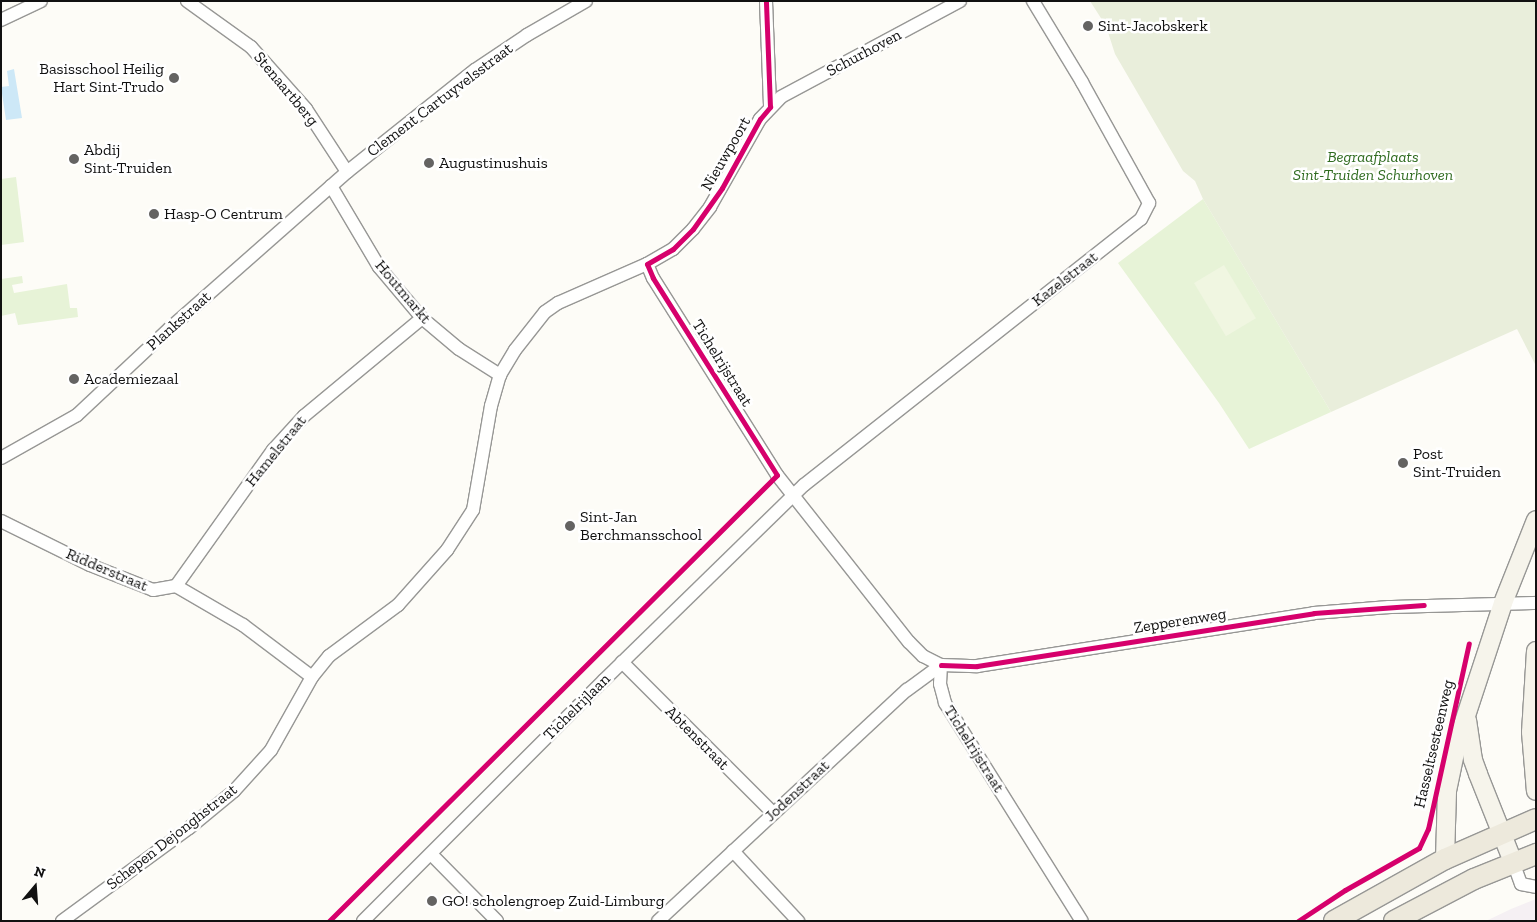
<!DOCTYPE html>
<style>
body{margin:0}
#map{position:relative;width:1537px;height:922px;overflow:hidden;background:#fdfcf7;font-family:"Zilla Slab",serif}
div>[style]{position:absolute}
.industrial>*{inset:0;background:#f5f0f3}
.green>*{inset:0;background:#e7f3d7}
.cemetery>*{inset:0;background:#e9eedb}
.pitch>*{inset:0;background:#f0f6e1;transform-origin:0 0}
.water>*{inset:0;background:#cde8f7}
.roads{filter:drop-shadow(1px 0 #979795) drop-shadow(-1px 0 #979795) drop-shadow(0 1px #979795) drop-shadow(0 -1px #979795)}
.minor>*{height:12px;margin:-6px;padding:0 6px;transform-origin:6px;border-radius:6px;background:#fffffe}
.secondary>*{height:18px;margin:-9px;padding:0 9px;transform-origin:9px;border-radius:9px;background:#f6f4eb}
.primary>*{height:20px;margin:-10px;padding:0 10px;transform-origin:10px;border-radius:10px;background:#ede9dc}
.cycleway>*{height:5px;margin:-2.5px;padding:0 2.5px;transform-origin:2.5px;border-radius:2.5px;background:#d6006c}
.dots>*{width:14px;height:14px;translate:-50% -50%;box-sizing:border-box;border:2px solid #fff;border-radius:50%}
span{translate:-50% -50%;white-space:nowrap;text-align:center;line-height:1.15;-webkit-text-stroke:5px #fff;paint-order:stroke}
.poi-label{font-size:16px;color:#111}
.left{translate:0 -50%;text-align:left}
.right{translate:-100% -50%;text-align:right}
.street-label{font-size:16px;color:#111}
.park-label{font-size:16px;color:#2f6b1f;font-style:italic}
.frame{position:absolute;inset:0;border:2px solid #111;pointer-events:none}
.north{position:absolute;left:10px;top:862px;width:50px;height:50px;-webkit-text-stroke:4px #fff;paint-order:stroke;rotate:18deg;font-size:14px;font-weight:700;line-height:20px;text-align:center;color:#111}
.north::after{content:'';display:block;margin:auto;width:18px;height:22px;background:#111;clip-path:polygon(50% 0,100% 100%,50% 72%,0 100%)}
</style>
<div id="map">
<div class="industrial">
<div style="clip-path:polygon(1536px 899px,1536px 921px,1486px 921px,1511px 909px)"></div>
</div>
<div class="green">
<div style="clip-path:polygon(16px 177px,24px 242px,1px 245px,1px 179px)"></div>
<div style="clip-path:polygon(1203px 199px,1331px 412px,1249px 449px,1219px 403px,1118px 263px)"></div>
<div style="clip-path:polygon(22px 276px,23px 283px,12px 285px,14px 293px,67px 284px,70px 308px,77px 308px,78px 317px,18px 325px,15px 313px,1px 316px,1px 279px)"></div>
</div>
<div class="cemetery">
<div style="clip-path:polygon(1090px 1px,1536px 1px,1536px 366px,1517px 329px,1331px 412px,1203px 199px,1195px 181px,1183px 171px,1115px 54px,1106px 26px)"></div>
</div>
<div class="pitch">
<div style="left:1224px;top:265px;width:62px;height:35px;rotate:59deg"></div>
</div>
<div class="water">
<div style="clip-path:polygon(14px 69px,22px 118px,6px 120px,1px 87px,9px 86px,7px 71px)"></div>
</div>
<div class="roads">
<div class="minor">
<div style="left:187px;top:1px;width:79px;rotate:35.7deg"></div>
<div style="left:251px;top:47px;width:83px;rotate:48.4deg"></div>
<div style="left:306px;top:109px;width:75px;rotate:56.9deg"></div>
<div style="left:766px;top:1px;width:106px;rotate:87.8deg"></div>
<div style="left:1px;top:20px;width:44px;rotate:-25.4deg"></div>
<div style="left:331px;top:186px;width:94px;rotate:59.3deg"></div>
<div style="left:379px;top:267px;width:67px;rotate:49.9deg"></div>
<div style="left:422px;top:318px;width:48px;rotate:40deg"></div>
<div style="left:459px;top:349px;width:49px;rotate:32.4deg"></div>
<div style="left:647px;top:264px;width:15px;rotate:67deg"></div>
<div style="left:653px;top:278px;width:233px;rotate:57.8deg"></div>
<div style="left:777px;top:475px;width:213px;rotate:51.7deg"></div>
<div style="left:909px;top:642px;width:20px;rotate:45deg"></div>
<div style="left:923px;top:656px;width:20px;rotate:27deg"></div>
<div style="left:941px;top:665px;width:36px;rotate:2deg"></div>
<div style="left:977px;top:666px;width:341px;rotate:-8.9deg"></div>
<div style="left:1314px;top:613px;width:75px;rotate:-4.6deg"></div>
<div style="left:1389px;top:607px;width:147px;rotate:-1.6deg"></div>
<div style="left:1px;top:458px;width:87px;rotate:-29.5deg"></div>
<div style="left:77px;top:415px;width:127px;rotate:-43.1deg"></div>
<div style="left:170px;top:328px;width:236px;rotate:-41.4deg"></div>
<div style="left:347px;top:172px;width:164px;rotate:-38.6deg"></div>
<div style="left:475px;top:70px;width:63px;rotate:-33.9deg"></div>
<div style="left:527px;top:35px;width:68px;rotate:-30deg"></div>
<div style="left:1px;top:521px;width:99px;rotate:26.3deg"></div>
<div style="left:90px;top:565px;width:68px;rotate:21.6deg"></div>
<div style="left:153px;top:590px;width:23px;rotate:-10deg"></div>
<div style="left:176px;top:586px;width:78px;rotate:30.2deg"></div>
<div style="left:243px;top:625px;width:86px;rotate:37deg"></div>
<div style="left:176px;top:586px;width:167px;rotate:-54.5deg"></div>
<div style="left:273px;top:450px;width:46px;rotate:-47.6deg"></div>
<div style="left:304px;top:416px;width:153px;rotate:-39.7deg"></div>
<div style="left:622px;top:662px;width:214px;rotate:45deg"></div>
<div style="left:941px;top:665px;width:19px;rotate:93deg"></div>
<div style="left:940px;top:684px;width:20px;rotate:75deg"></div>
<div style="left:945px;top:703px;width:257px;rotate:57.9deg"></div>
<div style="left:733px;top:851px;width:96px;rotate:47.1deg"></div>
<div style="left:431px;top:854px;width:94px;rotate:45.4deg"></div>
<div style="left:1513px;top:862px;width:23px;rotate:70deg"></div>
<div style="left:1521px;top:884px;width:15px;rotate:11deg"></div>
<div style="left:62px;top:921px;width:157px;rotate:-36.2deg"></div>
<div style="left:189px;top:828px;width:58px;rotate:-39.4deg"></div>
<div style="left:234px;top:791px;width:55px;rotate:-47.9deg"></div>
<div style="left:271px;top:750px;width:84px;rotate:-60.7deg"></div>
<div style="left:312px;top:677px;width:27px;rotate:-51deg"></div>
<div style="left:329px;top:656px;width:86px;rotate:-36.5deg"></div>
<div style="left:398px;top:605px;width:74px;rotate:-48.3deg"></div>
<div style="left:447px;top:550px;width:48px;rotate:-57deg"></div>
<div style="left:473px;top:510px;width:106px;rotate:-80.2deg"></div>
<div style="left:491px;top:406px;width:32px;rotate:-74deg"></div>
<div style="left:500px;top:375px;width:29px;rotate:-59deg"></div>
<div style="left:515px;top:350px;width:48px;rotate:-51.7deg"></div>
<div style="left:545px;top:312px;width:16px;rotate:-35deg"></div>
<div style="left:558px;top:303px;width:97px;rotate:-23.7deg"></div>
<div style="left:647px;top:264px;width:30px;rotate:-30deg"></div>
<div style="left:673px;top:249px;width:28px;rotate:-45deg"></div>
<div style="left:693px;top:229px;width:28px;rotate:-52deg"></div>
<div style="left:710px;top:207px;width:101px;rotate:-60.4deg"></div>
<div style="left:760px;top:119px;width:30px;rotate:-46deg"></div>
<div style="left:781px;top:97px;width:203px;rotate:-28.2deg"></div>
<div style="left:363px;top:921px;width:341px;rotate:-45deg"></div>
<div style="left:604px;top:680px;width:279px;rotate:-44.3deg"></div>
<div style="left:804px;top:485px;width:429px;rotate:-38.3deg"></div>
<div style="left:1141px;top:219px;width:18px;rotate:-63deg"></div>
<div style="left:1149px;top:203px;width:138px;rotate:-119deg"></div>
<div style="left:1082px;top:82px;width:95px;rotate:-121.2deg"></div>
<div style="left:658px;top:921px;width:340px;rotate:-42.9deg"></div>
<div style="left:907px;top:690px;width:42px;rotate:-36.3deg"></div>
</div>
<div class="secondary">
<div style="left:1536px;top:651px;width:81px;rotate:93.5deg"></div>
<div style="left:1531px;top:732px;width:59px;rotate:85.2deg"></div>
<div style="left:1467px;top:720px;width:40px;rotate:81.5deg"></div>
<div style="left:1473px;top:760px;width:15px;rotate:70deg"></div>
<div style="left:1478px;top:774px;width:95px;rotate:68.3deg"></div>
<div style="left:1445px;top:859px;width:68px;rotate:-88.3deg"></div>
<div style="left:1447px;top:791px;width:49px;rotate:-78.2deg"></div>
<div style="left:1457px;top:743px;width:147px;rotate:-71.8deg"></div>
<div style="left:1503px;top:603px;width:89px;rotate:-68.3deg"></div>
</div>
<div class="primary">
<div style="left:1334px;top:921px;width:127px;rotate:-29.2deg"></div>
<div style="left:1445px;top:859px;width:99px;rotate:-23.7deg"></div>
<div style="left:1394px;top:921px;width:90px;rotate:-27.7deg"></div>
<div style="left:1474px;top:879px;width:67px;rotate:-22deg"></div>
</div>
</div>
<div class="cycleway">
<div style="left:941px;top:665px;width:36px;rotate:2deg"></div>
<div style="left:977px;top:666px;width:341px;rotate:-8.9deg"></div>
<div style="left:1314px;top:613px;width:110px;rotate:-4.2deg"></div>
<div style="left:329px;top:921px;width:632px;rotate:-44.87deg"></div>
<div style="left:777px;top:475px;width:233px;rotate:-122.2deg"></div>
<div style="left:653px;top:278px;width:15px;rotate:-113deg"></div>
<div style="left:647px;top:264px;width:30px;rotate:-30deg"></div>
<div style="left:673px;top:249px;width:28px;rotate:-45deg"></div>
<div style="left:693px;top:229px;width:50px;rotate:-54.7deg"></div>
<div style="left:722px;top:188px;width:79px;rotate:-61.2deg"></div>
<div style="left:760px;top:119px;width:16px;rotate:-50deg"></div>
<div style="left:770px;top:107px;width:106px;rotate:-92.2deg"></div>
<div style="left:1298px;top:921px;width:56px;rotate:-33.4deg"></div>
<div style="left:1345px;top:890px;width:85px;rotate:-29.6deg"></div>
<div style="left:1419px;top:848px;width:21px;rotate:-65deg"></div>
<div style="left:1428px;top:829px;width:190px;rotate:-77.6deg"></div>
</div>
<div class="dots">
<div style="left:1088px;top:26px;background:#646362"></div>
<div style="left:174px;top:78px;background:#646362"></div>
<div style="left:74px;top:159px;background:#646362"></div>
<div style="left:429px;top:163px;background:#646362"></div>
<div style="left:154px;top:214px;background:#646362"></div>
<div style="left:74px;top:379px;background:#646362"></div>
<div style="left:1403px;top:463px;background:#646362"></div>
<div style="left:570px;top:526px;background:#646362"></div>
<div style="left:432px;top:901px;background:#646362"></div>
</div>
<div class="poi-label">
<span class="left" style="left:1098px;top:26px">Sint-Jacobskerk</span>
<span class="right" style="left:164px;top:78px">Basisschool Heilig<br>Hart Sint-Trudo</span>
<span class="left" style="left:84px;top:159px">Abdij<br>Sint-Truiden</span>
<span class="left" style="left:439px;top:163px">Augustinushuis</span>
<span class="left" style="left:164px;top:214px">Hasp-O Centrum</span>
<span class="left" style="left:84px;top:379px">Academiezaal</span>
<span class="left" style="left:1413px;top:463px">Post<br>Sint-Truiden</span>
<span class="left" style="left:580px;top:526px">Sint-Jan<br>Berchmansschool</span>
<span class="left" style="left:442px;top:901px">GO! scholengroep Zuid-Limburg</span>
</div>
<div class="street-label">
<span style="left:864px;top:53px;rotate:-28deg">Schurhoven</span>
<span style="left:286px;top:89px;rotate:50deg">Stenaartberg</span>
<span style="left:440px;top:100px;rotate:-37deg">Clement Cartuyvelsstraat</span>
<span style="left:726px;top:154px;rotate:-60deg">Nieuwpoort</span>
<span style="left:1065px;top:279px;rotate:-38deg">Kazelstraat</span>
<span style="left:403px;top:292px;rotate:50deg">Houtmarkt</span>
<span style="left:179px;top:321px;rotate:-42deg">Plankstraat</span>
<span style="left:722px;top:363px;rotate:58deg">Tichelrijstraat</span>
<span style="left:276px;top:451px;rotate:-51deg">Hamelstraat</span>
<span style="left:107px;top:570px;rotate:23deg">Ridderstraat</span>
<span style="left:1180px;top:621px;rotate:-9deg">Zepperenweg</span>
<span style="left:577px;top:707px;rotate:-45deg">Tichelrijlaan</span>
<span style="left:697px;top:738px;rotate:45deg">Abtenstraat</span>
<span style="left:1434px;top:744px;rotate:-77deg">Hasseltsesteenweg</span>
<span style="left:974px;top:749px;rotate:58deg">Tichelrijstraat</span>
<span style="left:797px;top:791px;rotate:-43deg">Jodenstraat</span>
<span style="left:172px;top:837px;rotate:-38deg">Schepen Dejonghstraat</span>
</div>
<div class="park-label">
<span style="left:1373px;top:166px">Begraafplaats<br>Sint-Truiden Schurhoven</span>
</div>
<div class="frame"></div>
<div class="north">N</div>
</div>
